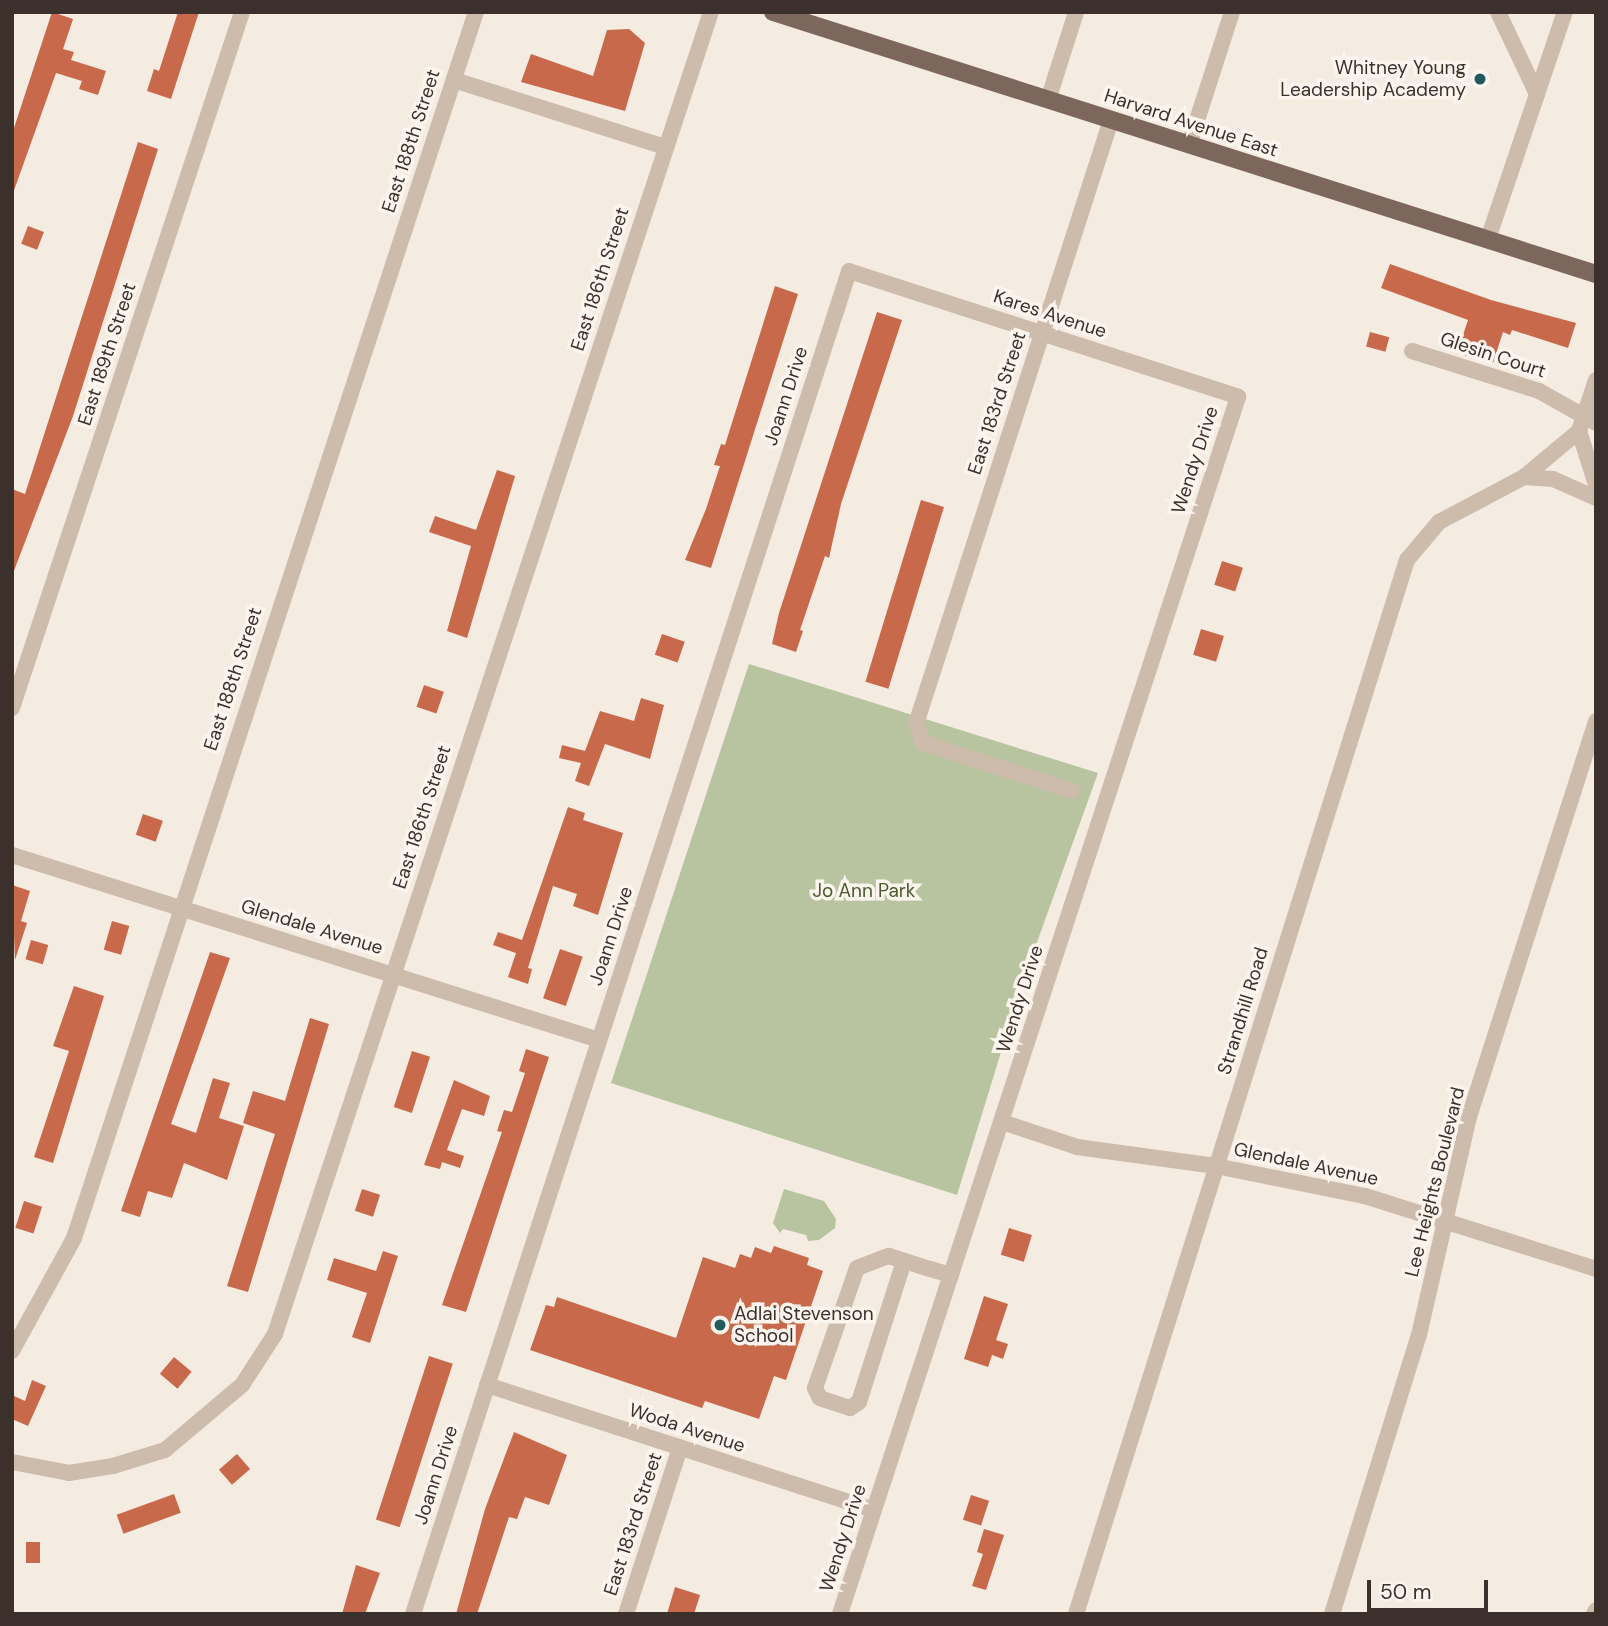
<!DOCTYPE html>
<style>
body{margin:0}
#map{position:relative;width:1608px;height:1626px;overflow:hidden;background:#f4ebe1;font-family:"DM Sans",sans-serif}
div>[style]{position:absolute}
.green>*{inset:0;background:#b8c4a0}
.building>*{inset:0;background:#c8694b;transform-origin:0 0}
.minor>*{height:16px;margin:-8px;padding:0 8px;transform-origin:8px;border-radius:8px;background:#cdbbac}
.major>*{height:18px;margin:-9px;padding:0 9px;transform-origin:9px;border-radius:9px;background:#7d675c}
.dots>*{width:19px;height:19px;translate:-50% -50%;box-sizing:border-box;border:4px solid #fbf5ee;border-radius:50%}
span{translate:-50% -50%;white-space:nowrap;text-align:center;line-height:1.15;-webkit-text-stroke:7px #fbf5ee;paint-order:stroke}
.poi-label{font-size:19px;color:#3b302b}
.right{translate:-100% -50%;text-align:right}
.left{translate:0 -50%;text-align:left}
.street-label{font-size:19px;color:#3b302b}
.park-label{font-size:19px;color:#4a5a2e}
.frame{position:absolute;inset:0;border:14px solid #3b302b;pointer-events:none}
.scale{position:absolute;left:1367px;top:1580px;width:121px;height:32px;box-sizing:border-box;border:4px solid #3b302b;border-top:0;padding-left:9px;font-size:21px;line-height:24px;white-space:nowrap;color:#3b302b;-webkit-text-stroke:5px #fbf5ee;paint-order:stroke}
</style>
<div id="map">
<div class="green">
<div style="clip-path:polygon(749px 664px,1098px 773px,1023px 981px,957px 1195px,611px 1083px)"></div>
<div style="clip-path:polygon(784px 1189px,824px 1201px,836px 1219px,835px 1228px,819px 1240px,808px 1241px,806px 1235px,783px 1229px,780px 1233px,773px 1223px)"></div>
</div>
<div class="building">
<div style="clip-path:polygon(52px 12px,73px 19px,63px 49px,74px 52px,71px 60px,106px 71px,98px 95px,79px 89px,82px 81px,56px 73px,12px 196px,12px 134px)"></div>
<div style="clip-path:polygon(178px 12px,199px 12px,171px 99px,147px 91px,154px 69px,159px 71px)"></div>
<div style="clip-path:polygon(629px 29px,645px 43px,625px 111px,521px 82px,531px 54px,593px 76px,607px 30px)"></div>
<div style="clip-path:polygon(138px 142px,158px 149px,73px 416px,12px 576px,12px 489px,25px 494px)"></div>
<div style="left:28px;top:226px;width:17px;height:19px;rotate:21deg"></div>
<div style="clip-path:polygon(1390px 264px,1491px 300px,1576px 323px,1568px 348px,1512px 330px,1510px 335px,1503px 332px,1493px 363px,1457px 353px,1468px 320px,1381px 288px)"></div>
<div style="clip-path:polygon(775px 286px,798px 294px,711px 568px,685px 560px,706px 509px,720px 466px,714px 465px,721px 444px,725px 445px)"></div>
<div style="clip-path:polygon(877px 312px,902px 320px,841px 504px,829px 558px,825px 556px,800px 630px,803px 631px,796px 652px,772px 644px,779px 613px)"></div>
<div style="left:1370px;top:332px;width:20px;height:15px;rotate:15deg"></div>
<div style="clip-path:polygon(497px 470px,515px 476px,467px 638px,447px 631px,471px 546px,429px 532px,435px 516px,476px 530px)"></div>
<div style="left:921px;top:500px;width:24px;height:190px;rotate:17deg"></div>
<div style="left:1222px;top:561px;width:22px;height:25px;rotate:18deg"></div>
<div style="left:1201px;top:629px;width:24px;height:27px;rotate:17deg"></div>
<div style="left:662px;top:634px;width:24px;height:22px;rotate:19deg"></div>
<div style="left:424px;top:685px;width:21px;height:23px;rotate:19deg"></div>
<div style="clip-path:polygon(641px 698px,664px 705px,650px 759px,605px 744px,589px 786px,575px 781px,581px 763px,559px 758px,562px 745px,585px 751px,600px 711px,634px 721px)"></div>
<div style="clip-path:polygon(568px 807px,585px 813px,583px 820px,623px 833px,598px 915px,573px 906px,577px 894px,553px 886px,528px 968px,532px 969px,528px 984px,508px 977px,516px 953px,493px 945px,498px 932px,522px 940px)"></div>
<div style="left:143px;top:814px;width:21px;height:22px;rotate:19deg"></div>
<div style="clip-path:polygon(12px 885px,30px 891px,21px 921px,27px 923px,15px 960px)"></div>
<div style="left:112px;top:921px;width:18px;height:30px;rotate:16deg"></div>
<div style="left:31px;top:940px;width:18px;height:20px;rotate:16deg"></div>
<div style="left:560px;top:949px;width:24px;height:52px;rotate:19deg"></div>
<div style="clip-path:polygon(210px 952px,230px 958px,171px 1124px,196px 1133px,213px 1078px,230px 1083px,219px 1118px,244px 1126px,227px 1180px,184px 1163px,172px 1198px,148px 1191px,140px 1217px,121px 1211px)"></div>
<div style="clip-path:polygon(74px 986px,104px 996px,53px 1163px,34px 1157px,69px 1051px,53px 1046px)"></div>
<div style="clip-path:polygon(310px 1018px,329px 1024px,248px 1292px,227px 1286px,275px 1134px,243px 1123px,253px 1091px,285px 1101px)"></div>
<div style="clip-path:polygon(526px 1049px,549px 1057px,466px 1312px,442px 1305px,502px 1132px,497px 1131px,504px 1110px,512px 1112px,525px 1073px,519px 1071px)"></div>
<div style="left:412px;top:1051px;width:19px;height:59px;rotate:18deg"></div>
<div style="clip-path:polygon(454px 1080px,490px 1096px,484px 1116px,462px 1109px,447px 1150px,464px 1156px,460px 1168px,442px 1162px,440px 1169px,424px 1165px)"></div>
<div style="left:362px;top:1189px;width:19px;height:23px;rotate:18deg"></div>
<div style="left:24px;top:1201px;width:19px;height:28px;rotate:18deg"></div>
<div style="left:1009px;top:1228px;width:24px;height:28px;rotate:17deg"></div>
<div style="clip-path:polygon(774px 1246px,809px 1258px,807px 1265px,823px 1271px,786px 1380px,774px 1376px,759px 1419px,705px 1401px,702px 1408px,530px 1350px,546px 1305px,554px 1307px,557px 1297px,676px 1338px,703px 1257px,735px 1268px,740px 1254px,751px 1258px,755px 1247px,771px 1253px)"></div>
<div style="clip-path:polygon(383px 1251px,398px 1256px,370px 1343px,352px 1337px,367px 1293px,327px 1280px,334px 1258px,376px 1271px)"></div>
<div style="clip-path:polygon(984px 1296px,1008px 1304px,996px 1340px,1008px 1344px,1003px 1359px,992px 1355px,988px 1367px,964px 1359px)"></div>
<div style="left:429px;top:1356px;width:25px;height:172px;rotate:18deg"></div>
<div style="left:174px;top:1357px;width:23px;height:22px;rotate:40deg"></div>
<div style="clip-path:polygon(32px 1380px,46px 1386px,28px 1426px,12px 1419px,12px 1395px,25px 1401px)"></div>
<div style="clip-path:polygon(514px 1432px,567px 1455px,549px 1505px,525px 1497px,517px 1519px,509px 1517px,477px 1614px,456px 1614px,485px 1509px)"></div>
<div style="left:237px;top:1454px;width:20px;height:24px;rotate:49deg"></div>
<div style="left:174px;top:1494px;width:20px;height:61px;rotate:70deg"></div>
<div style="left:971px;top:1495px;width:19px;height:26px;rotate:18deg"></div>
<div style="clip-path:polygon(984px 1529px,1004px 1535px,986px 1590px,972px 1586px,983px 1554px,977px 1552px)"></div>
<div style="left:40px;top:1542px;width:21px;height:14px;rotate:90deg"></div>
<div style="clip-path:polygon(356px 1565px,380px 1573px,365px 1614px,342px 1614px)"></div>
<div style="clip-path:polygon(675px 1587px,700px 1595px,694px 1614px,667px 1614px)"></div>
</div>
<div class="minor">
<div style="left:1498px;top:12px;width:91px;rotate:64.6deg"></div>
<div style="left:454px;top:80px;width:221px;rotate:17.6deg"></div>
<div style="left:1048px;top:100px;width:92px;rotate:-72.3deg"></div>
<div style="left:1189px;top:145px;width:140px;rotate:-72.1deg"></div>
<div style="left:1488px;top:239px;width:240px;rotate:-71.3deg"></div>
<div style="left:1412px;top:351px;width:133px;rotate:17.5deg"></div>
<div style="left:1539px;top:391px;width:65px;rotate:29.3deg"></div>
<div style="left:1596px;top:380px;width:54px;rotate:108.4deg"></div>
<div style="left:1579px;top:431px;width:57px;rotate:72.5deg"></div>
<div style="left:1524px;top:477px;width:29px;rotate:4deg"></div>
<div style="left:1553px;top:479px;width:47px;rotate:23.8deg"></div>
<div style="left:12px;top:708px;width:733px;rotate:-71.71deg"></div>
<div style="left:1072px;top:791px;width:157px;rotate:-162.1deg"></div>
<div style="left:923px;top:743px;width:20px;rotate:-110deg"></div>
<div style="left:916px;top:724px;width:635px;rotate:-72.11deg"></div>
<div style="left:12px;top:855px;width:615px;rotate:17.49deg"></div>
<div style="left:1002px;top:1122px;width:79px;rotate:18.4deg"></div>
<div style="left:1077px;top:1147px;width:140px;rotate:7.8deg"></div>
<div style="left:1216px;top:1166px;width:152px;rotate:11.4deg"></div>
<div style="left:1365px;top:1196px;width:242px;rotate:17.5deg"></div>
<div style="left:904px;top:1261px;width:148px;rotate:107.7deg"></div>
<div style="left:859px;top:1402px;width:11px;rotate:146deg"></div>
<div style="left:850px;top:1408px;width:32px;rotate:-162deg"></div>
<div style="left:820px;top:1398px;width:11px;rotate:-117deg"></div>
<div style="left:815px;top:1388px;width:127px;rotate:-70.7deg"></div>
<div style="left:857px;top:1268px;width:34px;rotate:-21deg"></div>
<div style="left:889px;top:1256px;width:43px;rotate:17.6deg"></div>
<div style="left:930px;top:1269px;width:22px;rotate:16deg"></div>
<div style="left:12px;top:1351px;width:129px;rotate:-61.2deg"></div>
<div style="left:74px;top:1238px;width:1290px;rotate:-71.85deg"></div>
<div style="left:487px;top:1385px;width:406px;rotate:17.9deg"></div>
<div style="left:12px;top:1462px;width:58px;rotate:10.9deg"></div>
<div style="left:69px;top:1473px;width:45px;rotate:-9deg"></div>
<div style="left:113px;top:1466px;width:54px;rotate:-17.1deg"></div>
<div style="left:165px;top:1450px;width:101px;rotate:-40.2deg"></div>
<div style="left:242px;top:1385px;width:61px;rotate:-57.1deg"></div>
<div style="left:275px;top:1334px;width:1392px;rotate:-71.75deg"></div>
<div style="left:413px;top:1614px;width:1412px;rotate:-72.01deg"></div>
<div style="left:849px;top:271px;width:409px;rotate:17.9deg"></div>
<div style="left:1238px;top:397px;width:1280px;rotate:108.11deg"></div>
<div style="left:626px;top:1614px;width:175px;rotate:-72deg"></div>
<div style="left:1076px;top:1614px;width:1105px;rotate:-72.57deg"></div>
<div style="left:1407px;top:560px;width:50px;rotate:-49.9deg"></div>
<div style="left:1439px;top:522px;width:96px;rotate:-27.9deg"></div>
<div style="left:1524px;top:477px;width:72px;rotate:-39.9deg"></div>
<div style="left:1332px;top:1614px;width:292px;rotate:-72.7deg"></div>
<div style="left:1419px;top:1335px;width:224px;rotate:-77.1deg"></div>
<div style="left:1469px;top:1117px;width:416px;rotate:-72.2deg"></div>
<div style="left:1594px;top:1614px;width:4px;rotate:-63deg"></div>
</div>
<div class="major">
<div style="left:773px;top:12px;width:864px;rotate:17.66deg"></div>
</div>
<div class="dots">
<div style="left:1480px;top:79px;background:#1f5a5e"></div>
<div style="left:720px;top:1325px;background:#1f5a5e"></div>
</div>
<div class="poi-label">
<span class="right" style="left:1466px;top:79px">Whitney Young<br>Leadership Academy</span>
<span class="left" style="left:734px;top:1325px">Adlai Stevenson<br>School</span>
</div>
<div class="street-label">
<span style="left:1191px;top:123px;rotate:18deg">Harvard Avenue East</span>
<span style="left:411px;top:141px;rotate:-72deg">East 188th Street</span>
<span style="left:600px;top:279px;rotate:-72deg">East 186th Street</span>
<span style="left:1050px;top:314px;rotate:18deg">Kares Avenue</span>
<span style="left:107px;top:354px;rotate:-72deg">East 189th Street</span>
<span style="left:1493px;top:355px;rotate:18deg">Glesin Court</span>
<span style="left:786px;top:396px;rotate:-72deg">Joann Drive</span>
<span style="left:997px;top:403px;rotate:-72deg">East 183rd Street</span>
<span style="left:1195px;top:460px;rotate:-72deg">Wendy Drive</span>
<span style="left:233px;top:679px;rotate:-72deg">East 188th Street</span>
<span style="left:422px;top:817px;rotate:-72deg">East 186th Street</span>
<span style="left:312px;top:927px;rotate:17deg">Glendale Avenue</span>
<span style="left:611px;top:936px;rotate:-72deg">Joann Drive</span>
<span style="left:1020px;top:999px;rotate:-72deg">Wendy Drive</span>
<span style="left:1243px;top:1011px;rotate:-73deg">Strandhill Road</span>
<span style="left:1306px;top:1164px;rotate:12deg">Glendale Avenue</span>
<span style="left:1435px;top:1182px;rotate:-76deg">Lee Heights Boulevard</span>
<span style="left:687px;top:1428px;rotate:18deg">Woda Avenue</span>
<span style="left:436px;top:1475px;rotate:-72deg">Joann Drive</span>
<span style="left:633px;top:1524px;rotate:-72deg">East 183rd Street</span>
<span style="left:843px;top:1538px;rotate:-72deg">Wendy Drive</span>
</div>
<div class="park-label">
<span style="left:864px;top:891px">Jo Ann Park</span>
</div>
<div class="frame"></div>
<div class="scale">50 m</div>
</div>
